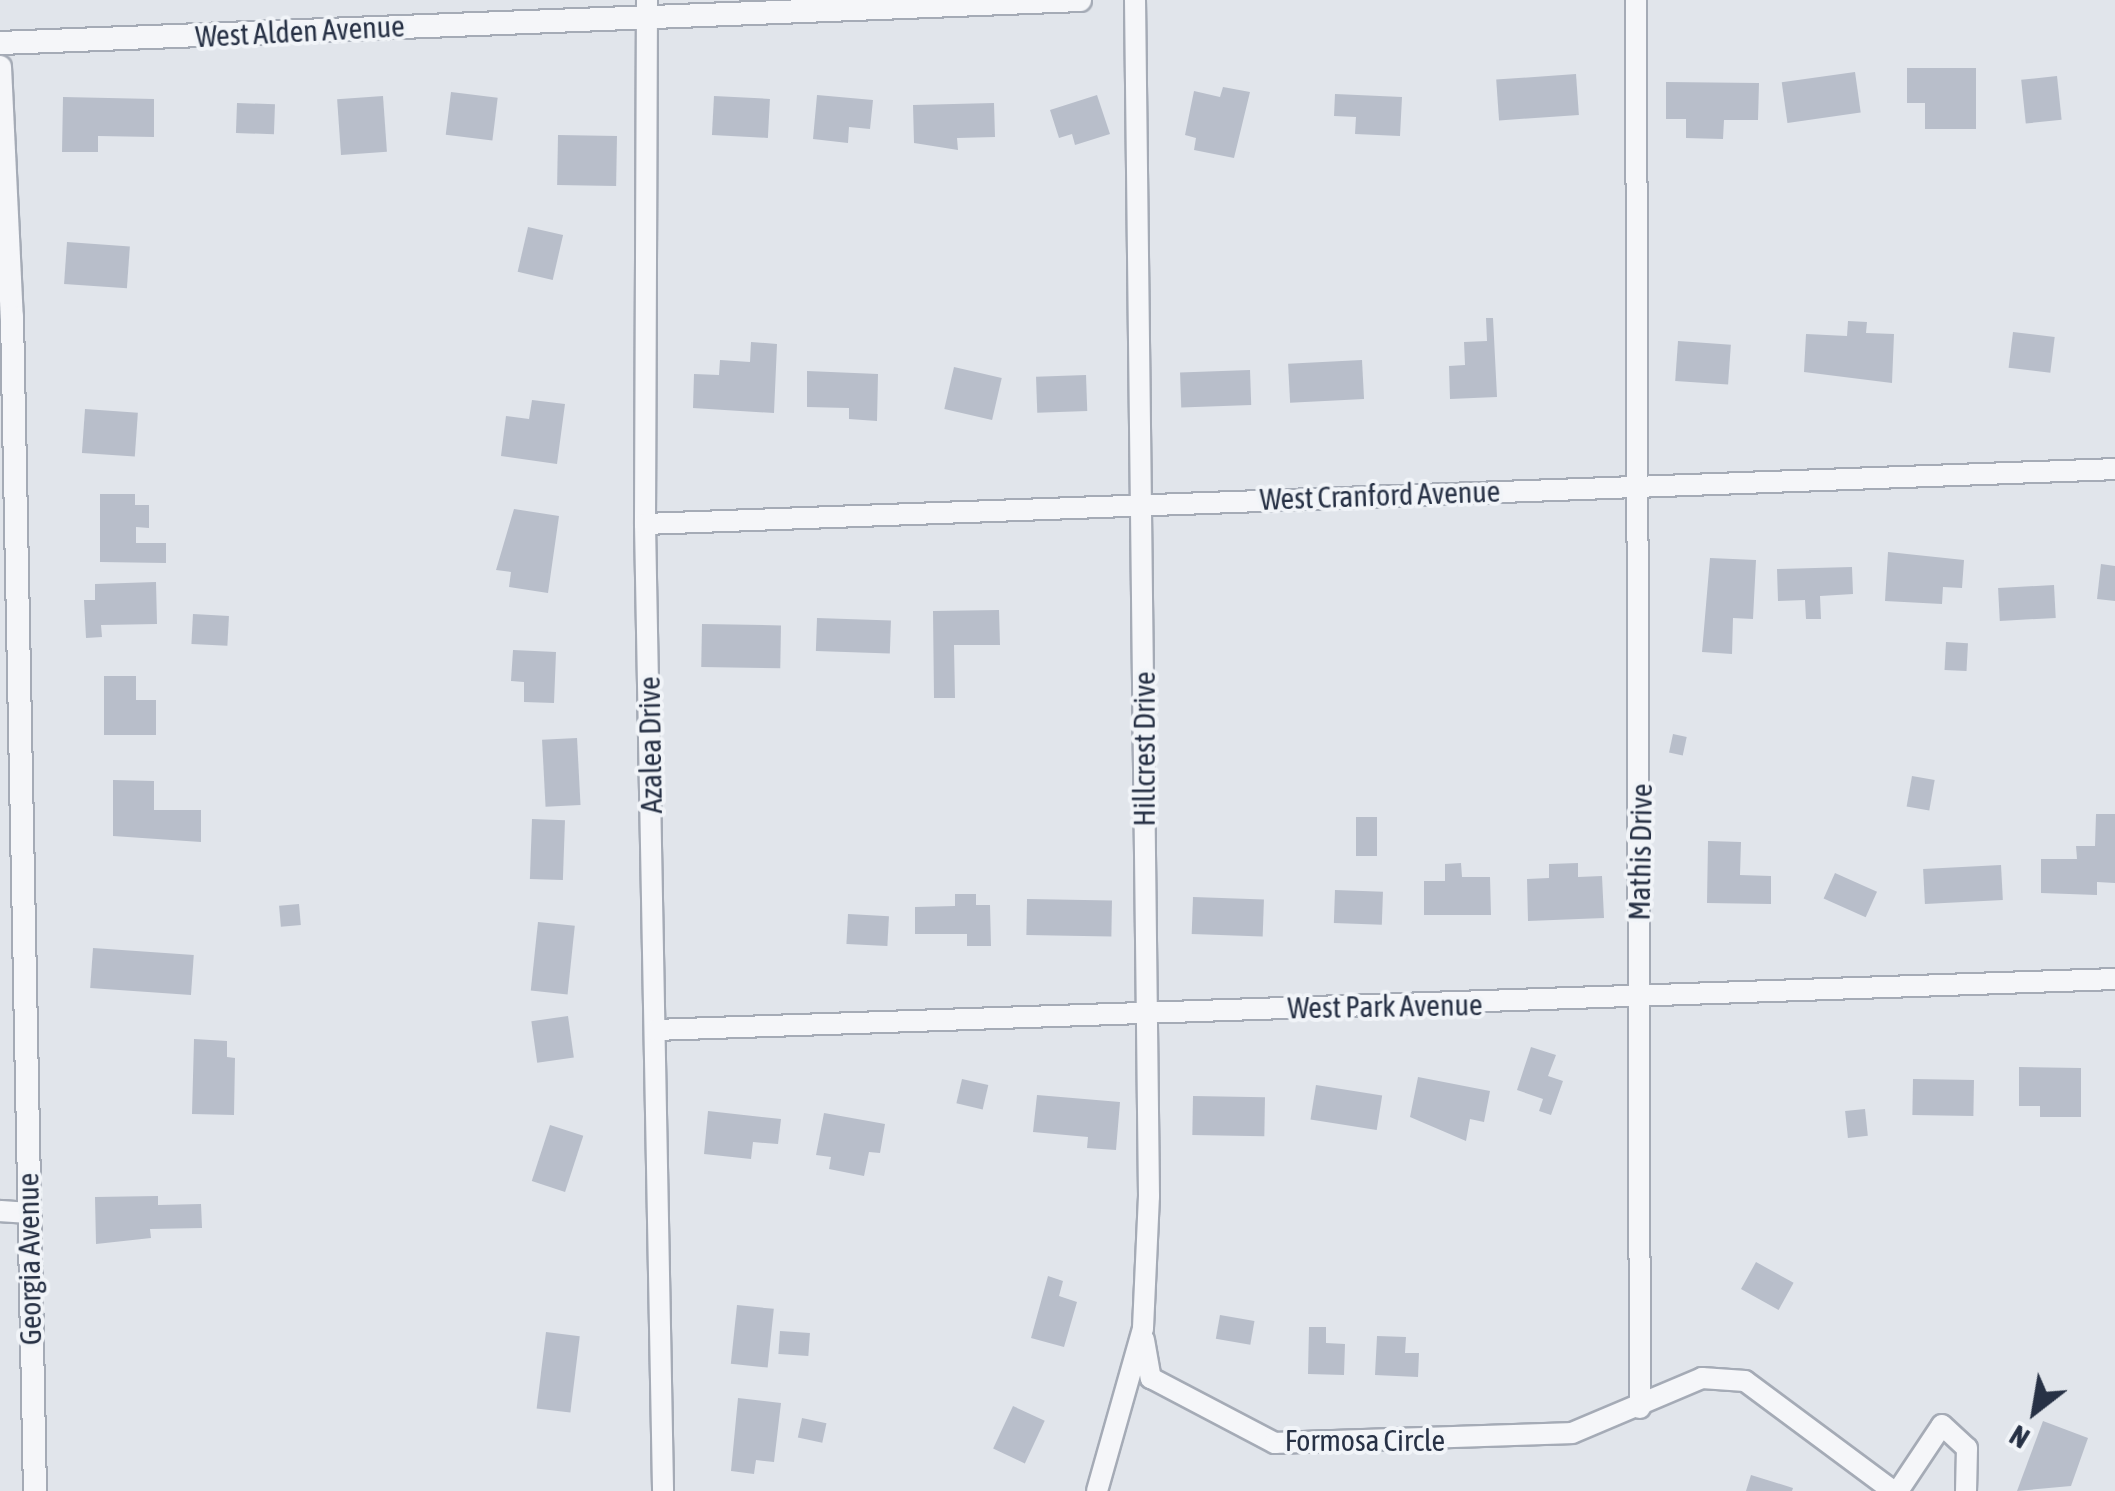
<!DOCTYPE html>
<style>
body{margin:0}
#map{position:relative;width:2115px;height:1491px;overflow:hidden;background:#e1e5eb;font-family:"Asap Condensed",sans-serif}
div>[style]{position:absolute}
.building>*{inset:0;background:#b8beca;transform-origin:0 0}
.roads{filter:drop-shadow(2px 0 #a5abb6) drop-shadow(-2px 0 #a5abb6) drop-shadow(0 2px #a5abb6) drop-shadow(0 -2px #a5abb6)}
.minor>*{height:20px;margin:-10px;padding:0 10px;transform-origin:10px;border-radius:10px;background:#f5f6f9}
.tertiary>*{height:22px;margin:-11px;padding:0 11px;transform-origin:11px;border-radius:11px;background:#f5f6f9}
span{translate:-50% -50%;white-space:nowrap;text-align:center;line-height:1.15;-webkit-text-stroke:8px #f1f4f8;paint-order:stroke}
.street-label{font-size:30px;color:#273145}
.north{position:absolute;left:1985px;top:1361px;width:100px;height:100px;-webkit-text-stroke:8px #f1f4f8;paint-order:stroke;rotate:211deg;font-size:28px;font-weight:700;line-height:40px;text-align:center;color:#273145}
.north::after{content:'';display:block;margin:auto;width:35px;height:45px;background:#273145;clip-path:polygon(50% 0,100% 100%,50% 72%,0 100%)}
</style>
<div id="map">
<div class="building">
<div style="clip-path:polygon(1907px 68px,1976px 68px,1976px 129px,1925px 129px,1925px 103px,1907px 103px)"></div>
<div style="left:1855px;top:72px;width:41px;height:74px;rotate:82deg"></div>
<div style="left:1576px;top:74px;width:41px;height:80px;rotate:86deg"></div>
<div style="left:2057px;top:76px;width:44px;height:36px;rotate:84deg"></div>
<div style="clip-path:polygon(1666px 82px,1759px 83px,1758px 120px,1724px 120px,1723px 139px,1686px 138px,1686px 119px,1666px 119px)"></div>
<div style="clip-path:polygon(1223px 87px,1250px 92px,1234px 158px,1194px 150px,1196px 138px,1185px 135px,1194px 91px,1220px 97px)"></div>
<div style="left:451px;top:92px;width:47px;height:43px;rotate:7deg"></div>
<div style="clip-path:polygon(1335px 94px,1402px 97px,1400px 136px,1355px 134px,1356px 117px,1334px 116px)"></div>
<div style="clip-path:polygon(817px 95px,873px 100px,870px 129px,849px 127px,848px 143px,813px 139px)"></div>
<div style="clip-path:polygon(1097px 95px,1110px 134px,1075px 145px,1072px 134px,1059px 138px,1050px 110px)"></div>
<div style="left:383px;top:96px;width:56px;height:46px;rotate:86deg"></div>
<div style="left:714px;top:96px;width:56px;height:39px;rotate:3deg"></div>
<div style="clip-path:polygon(63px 97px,154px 99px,154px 137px,98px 136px,98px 152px,62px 152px)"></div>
<div style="left:237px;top:103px;width:38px;height:30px;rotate:2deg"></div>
<div style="clip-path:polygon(994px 103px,995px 137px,957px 138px,958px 150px,914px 143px,913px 105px)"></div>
<div style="left:558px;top:135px;width:59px;height:50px;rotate:1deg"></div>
<div style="left:528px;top:227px;width:36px;height:46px;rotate:13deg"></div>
<div style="left:67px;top:242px;width:63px;height:42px;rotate:4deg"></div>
<div style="clip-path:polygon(1486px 318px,1493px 318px,1497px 397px,1450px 399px,1449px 366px,1465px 365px,1464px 342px,1487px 341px)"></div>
<div style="clip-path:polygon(1848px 321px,1867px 322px,1866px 333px,1894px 334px,1892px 383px,1804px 372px,1806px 334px,1847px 336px)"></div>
<div style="left:2013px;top:332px;width:42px;height:36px;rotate:7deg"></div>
<div style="left:1678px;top:341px;width:53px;height:40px;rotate:4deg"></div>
<div style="clip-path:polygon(751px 342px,777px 344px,774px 413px,693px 408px,694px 374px,719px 375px,720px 360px,750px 362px)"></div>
<div style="left:1362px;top:360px;width:39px;height:74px;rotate:87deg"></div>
<div style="left:954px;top:367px;width:49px;height:43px;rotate:13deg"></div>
<div style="left:1250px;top:370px;width:35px;height:70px;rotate:88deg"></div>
<div style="clip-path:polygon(807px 371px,878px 374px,877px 421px,849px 419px,849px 408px,807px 407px)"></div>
<div style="left:1086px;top:375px;width:36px;height:50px;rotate:88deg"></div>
<div style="clip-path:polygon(532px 400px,565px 404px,557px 464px,501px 456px,506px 416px,529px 419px)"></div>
<div style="left:85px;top:409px;width:53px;height:44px;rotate:4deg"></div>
<div style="clip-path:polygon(100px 494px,135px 494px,135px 505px,149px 505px,149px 528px,136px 527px,136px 543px,166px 543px,166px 563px,100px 562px)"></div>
<div style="clip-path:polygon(514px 509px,559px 516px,548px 593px,509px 587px,511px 572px,496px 570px)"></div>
<div style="clip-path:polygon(1888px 552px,1964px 560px,1962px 588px,1943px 587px,1942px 604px,1885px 601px)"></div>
<div style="clip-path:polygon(1710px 558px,1756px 560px,1753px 619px,1733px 618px,1732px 654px,1702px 652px)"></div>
<div style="clip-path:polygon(2101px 564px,2115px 566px,2115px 601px,2097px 599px)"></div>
<div style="clip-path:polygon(1852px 567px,1853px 594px,1820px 596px,1821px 619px,1806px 619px,1805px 600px,1778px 601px,1777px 569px)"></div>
<div style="clip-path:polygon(156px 582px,157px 624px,101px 625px,102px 637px,86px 638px,84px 600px,95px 600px,95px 584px)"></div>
<div style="left:2054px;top:585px;width:33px;height:56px;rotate:87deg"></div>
<div style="clip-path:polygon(999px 610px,1000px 645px,954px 645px,955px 698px,934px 698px,933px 611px)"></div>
<div style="left:193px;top:614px;width:36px;height:30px;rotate:3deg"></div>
<div style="left:817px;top:618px;width:74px;height:33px;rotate:2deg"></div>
<div style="left:702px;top:624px;width:79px;height:43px;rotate:1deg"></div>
<div style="left:1946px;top:642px;width:22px;height:28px;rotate:3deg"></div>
<div style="clip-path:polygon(513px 650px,556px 652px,554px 703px,524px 702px,524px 682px,511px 681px)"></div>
<div style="clip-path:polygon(104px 676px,136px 676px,136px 700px,156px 700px,156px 735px,104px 735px)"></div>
<div style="left:1673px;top:734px;width:14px;height:19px;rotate:12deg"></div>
<div style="left:577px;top:738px;width:67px;height:35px;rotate:87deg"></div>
<div style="left:1912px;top:776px;width:23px;height:31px;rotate:10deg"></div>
<div style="clip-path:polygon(113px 780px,154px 781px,154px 810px,201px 810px,201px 842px,113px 836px)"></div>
<div style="clip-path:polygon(2096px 814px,2115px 814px,2115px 883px,2097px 882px,2097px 895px,2041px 893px,2041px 859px,2077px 859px,2076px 846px,2095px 846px)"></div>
<div style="left:1356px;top:817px;width:21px;height:39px"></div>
<div style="left:532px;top:819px;width:33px;height:60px;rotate:2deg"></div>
<div style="clip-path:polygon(1708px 841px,1741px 842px,1740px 875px,1771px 876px,1771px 904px,1707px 903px)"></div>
<div style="clip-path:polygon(1461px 863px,1462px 877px,1490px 877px,1491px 915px,1424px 915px,1424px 881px,1445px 881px,1445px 864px)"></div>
<div style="clip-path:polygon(1578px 863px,1578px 877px,1602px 876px,1604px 918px,1528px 921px,1527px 879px,1549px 878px,1549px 864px)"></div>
<div style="left:2001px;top:865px;width:35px;height:78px;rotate:87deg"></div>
<div style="left:1835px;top:873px;width:46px;height:28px;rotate:24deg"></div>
<div style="left:1335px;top:890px;width:48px;height:33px;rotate:2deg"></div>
<div style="clip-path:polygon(955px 894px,976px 894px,976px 905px,990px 905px,991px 946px,967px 946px,967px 934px,915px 934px,915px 907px,955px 906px)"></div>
<div style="left:1193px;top:897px;width:71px;height:37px;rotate:2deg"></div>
<div style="left:1027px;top:899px;width:85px;height:36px;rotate:1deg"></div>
<div style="left:299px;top:904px;width:21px;height:20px;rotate:85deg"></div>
<div style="left:848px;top:914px;width:41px;height:30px;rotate:3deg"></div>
<div style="left:538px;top:922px;width:37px;height:69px;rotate:6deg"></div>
<div style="left:93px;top:948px;width:101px;height:40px;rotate:4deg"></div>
<div style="left:568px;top:1016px;width:42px;height:37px;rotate:82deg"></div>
<div style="clip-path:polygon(194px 1039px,227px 1041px,227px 1057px,235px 1058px,234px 1115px,192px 1114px)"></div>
<div style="clip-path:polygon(1531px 1047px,1556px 1055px,1548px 1076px,1563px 1081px,1551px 1115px,1539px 1111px,1543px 1099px,1517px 1090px)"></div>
<div style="clip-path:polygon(2019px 1067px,2081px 1068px,2081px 1117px,2040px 1117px,2040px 1106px,2019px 1106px)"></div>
<div style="clip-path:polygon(1418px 1077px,1490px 1091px,1484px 1122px,1470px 1119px,1466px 1141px,1410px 1117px)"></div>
<div style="left:962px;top:1079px;width:27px;height:25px;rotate:13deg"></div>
<div style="left:1913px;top:1079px;width:61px;height:36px;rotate:1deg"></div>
<div style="left:1316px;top:1085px;width:67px;height:35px;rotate:9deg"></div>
<div style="clip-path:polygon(1037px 1095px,1120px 1102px,1116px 1150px,1087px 1148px,1088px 1137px,1033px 1132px)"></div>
<div style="left:1193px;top:1096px;width:72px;height:39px;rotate:1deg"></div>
<div style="left:1865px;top:1109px;width:27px;height:20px;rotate:84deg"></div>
<div style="clip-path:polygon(708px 1111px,781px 1119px,778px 1144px,753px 1142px,751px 1159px,704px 1154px)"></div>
<div style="clip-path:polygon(824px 1113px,885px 1124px,880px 1153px,869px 1152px,864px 1176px,829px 1169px,831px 1157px,816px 1155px)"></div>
<div style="left:550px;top:1125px;width:35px;height:59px;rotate:18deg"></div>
<div style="clip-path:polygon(158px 1196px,158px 1205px,201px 1204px,202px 1228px,150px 1229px,151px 1238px,96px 1244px,95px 1197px)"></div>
<div style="left:1756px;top:1262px;width:43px;height:31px;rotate:29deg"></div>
<div style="clip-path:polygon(1048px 1276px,1063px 1281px,1059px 1296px,1077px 1302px,1064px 1347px,1031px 1338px)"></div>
<div style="left:737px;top:1305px;width:37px;height:59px;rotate:6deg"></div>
<div style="left:1220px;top:1315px;width:35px;height:24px;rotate:10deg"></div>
<div style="clip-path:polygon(1309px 1327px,1326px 1327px,1326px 1343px,1345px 1344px,1344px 1375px,1308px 1374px)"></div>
<div style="left:780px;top:1331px;width:30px;height:23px;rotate:4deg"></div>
<div style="left:546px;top:1332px;width:34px;height:77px;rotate:7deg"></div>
<div style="clip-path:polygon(1377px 1336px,1406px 1337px,1405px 1353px,1419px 1353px,1418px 1377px,1375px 1375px)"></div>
<div style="clip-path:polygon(738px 1398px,781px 1403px,774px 1462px,756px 1460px,754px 1474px,731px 1471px)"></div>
<div style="left:1013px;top:1406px;width:35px;height:47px;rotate:25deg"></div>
<div style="left:802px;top:1418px;width:25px;height:20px;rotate:12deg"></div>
<div style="clip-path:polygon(2043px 1421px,2088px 1438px,2071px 1486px,2017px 1491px)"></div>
<div style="clip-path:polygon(1751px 1475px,1793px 1488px,1792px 1491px,1746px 1491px)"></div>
</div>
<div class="roads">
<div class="minor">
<div style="left:647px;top:0;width:524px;rotate:90.22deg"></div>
<div style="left:645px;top:524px;width:967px;rotate:88.93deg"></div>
<div style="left:1636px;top:0;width:1408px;rotate:89.84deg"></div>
<div style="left:645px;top:524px;width:1471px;rotate:-2.14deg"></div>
<div style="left:655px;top:1030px;width:1461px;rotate:-2deg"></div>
<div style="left:0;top:1211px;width:27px;rotate:4deg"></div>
<div style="left:1144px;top:1340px;width:39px;rotate:80deg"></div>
<div style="left:1151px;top:1378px;width:140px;rotate:27.7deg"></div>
<div style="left:1275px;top:1443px;width:297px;rotate:-1.9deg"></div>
<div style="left:1572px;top:1433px;width:141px;rotate:-22.9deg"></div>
<div style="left:1702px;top:1378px;width:43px;rotate:4deg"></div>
<div style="left:1745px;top:1381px;width:184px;rotate:36.6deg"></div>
<div style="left:1097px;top:1491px;width:169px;rotate:-74.2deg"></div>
<div style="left:1143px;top:1328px;width:132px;rotate:-87.4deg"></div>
<div style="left:1149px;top:1196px;width:1196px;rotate:-90.67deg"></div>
<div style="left:1898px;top:1491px;width:79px;rotate:-56.3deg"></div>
<div style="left:1942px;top:1425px;width:34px;rotate:43deg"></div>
<div style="left:1967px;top:1448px;width:43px;rotate:91.3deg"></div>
</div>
<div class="tertiary">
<div style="left:0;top:43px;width:1081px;rotate:-2.28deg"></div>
<div style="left:0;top:67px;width:250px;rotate:87.3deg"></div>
<div style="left:12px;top:317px;width:1174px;rotate:88.88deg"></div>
</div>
</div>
<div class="street-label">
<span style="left:300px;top:31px;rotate:-3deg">West Alden Avenue</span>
<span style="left:1380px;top:495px;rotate:-2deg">West Cranford Avenue</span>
<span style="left:650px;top:745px;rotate:-91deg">Azalea Drive</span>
<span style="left:1144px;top:749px;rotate:-90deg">Hillcrest Drive</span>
<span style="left:1640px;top:852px;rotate:-89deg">Mathis Drive</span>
<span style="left:1385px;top:1006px;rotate:-1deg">West Park Avenue</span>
<span style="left:29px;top:1259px;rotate:-91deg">Georgia Avenue</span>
<span style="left:1365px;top:1440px">Formosa Circle</span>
</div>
<div class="north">N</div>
</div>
